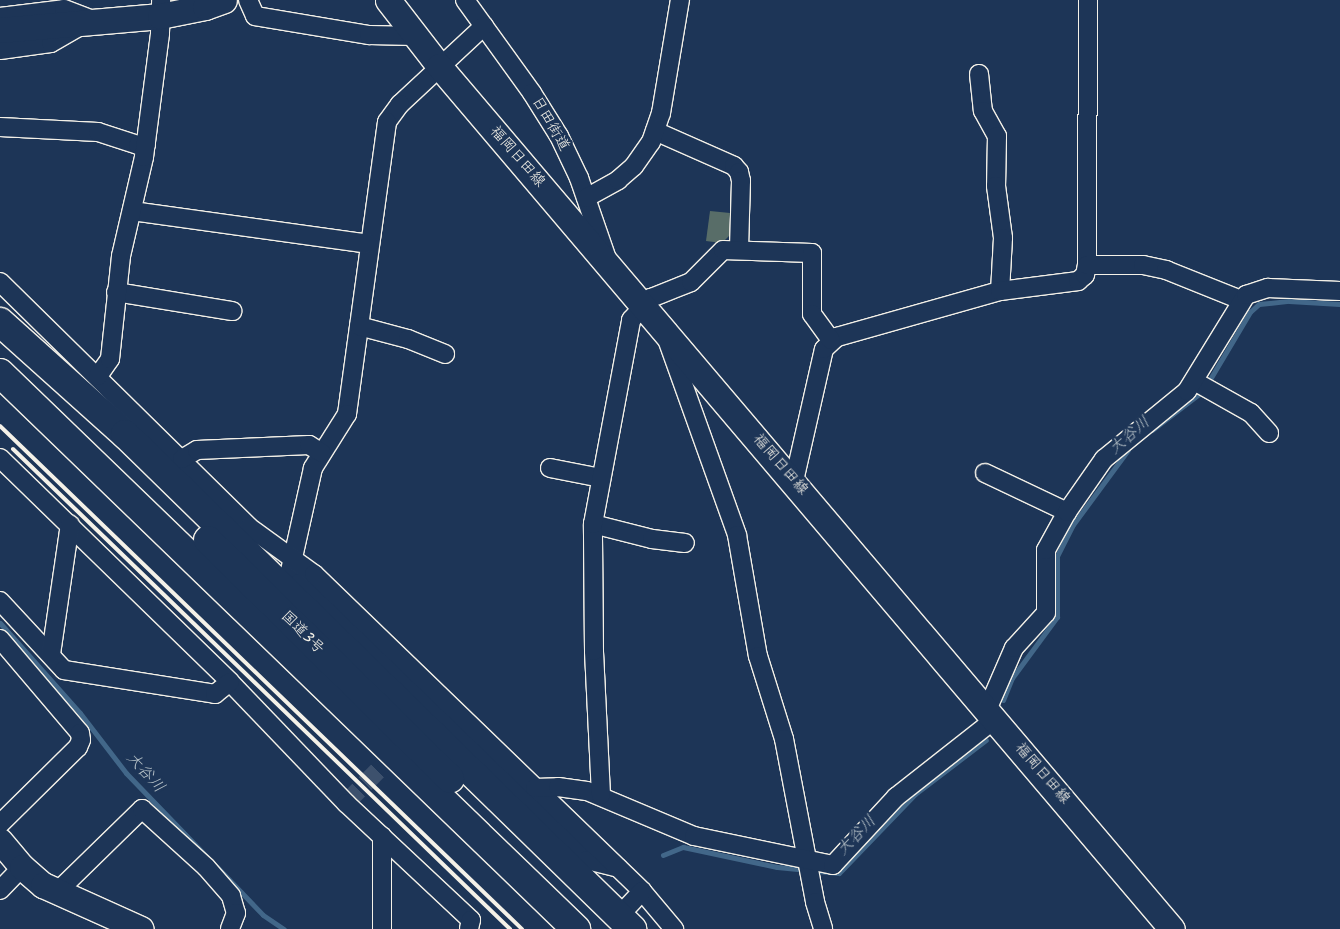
<!DOCTYPE html>
<meta charset="utf-8">
<style>
body{margin:0}
#map{position:relative;width:1340px;height:929px;overflow:hidden;background:#1d3557;font-family:Kalam,"Klee One",sans-serif}
div>[style]{position:absolute}
.green>*{inset:0;background:#586d68}
.stream>*{height:5px;margin:-2.5px;padding:0 2.5px;transform-origin:2.5px;border-radius:2.5px;background:#426789}
.street-tunnel>*{height:18px;margin-top:-9px;transform-origin:0;background:repeating-linear-gradient(90deg,#3d516d 0 18px,transparent 0 27px)}
.roads{filter:drop-shadow(1px 0 #f4f1e8) drop-shadow(-1px 0 #f4f1e8) drop-shadow(0 1px #f4f1e8) drop-shadow(0 -1px #f4f1e8)}
.street>*{height:18px;margin:-9px;padding:0 9px;transform-origin:9px;border-radius:9px;background:#1d3557}
.secondary>*{height:25px;margin:-12.5px;padding:0 12.5px;transform-origin:12.5px;border-radius:12.5px;background:#1d3557}
.highway>*{height:28px;margin:-14px;padding:0 14px;transform-origin:14px;border-radius:14px;background:#1d3557}
.rail>*{height:4px;margin:-2px;padding:0 2px;transform-origin:2px;border-radius:2px;background:#f4f1e8}
span{translate:-50% -50%;white-space:nowrap;text-align:center;line-height:1.15;-webkit-text-stroke:5px #1d3557;paint-order:stroke}
.street-label{font-size:15px;color:#f4f1e8}
.water-label{font-size:16px;color:#b6c1c7;font-style:italic}
</style>
<div id="map">
<div class="green">
<div style="clip-path:polygon(710px 211px,730px 213px,729px 236px,722px 243px,706px 241px)"></div>
</div>
<div class="stream">
<div style="left:1152px;top:430px;width:64px;rotate:-37.4deg"></div>
<div style="left:1203px;top:391px;width:92px;rotate:-59.3deg"></div>
<div style="left:1250px;top:312px;width:12px;rotate:-42deg"></div>
<div style="left:1259px;top:304px;width:30px;rotate:-6deg"></div>
<div style="left:1289px;top:301px;width:51px;rotate:3.4deg"></div>
<div style="left:0;top:623px;width:120px;rotate:48.4deg"></div>
<div style="left:80px;top:713px;width:76px;rotate:52.5deg"></div>
<div style="left:126px;top:773px;width:117px;rotate:46deg"></div>
<div style="left:1003px;top:700px;width:24px;rotate:-68deg"></div>
<div style="left:1012px;top:678px;width:76px;rotate:-53.6deg"></div>
<div style="left:1057px;top:617px;width:61px;rotate:-90deg"></div>
<div style="left:1057px;top:556px;width:34px;rotate:-63deg"></div>
<div style="left:1072px;top:526px;width:94px;rotate:-53.6deg"></div>
<div style="left:663px;top:855px;width:22px;rotate:-22deg"></div>
<div style="left:683px;top:847px;width:96px;rotate:12deg"></div>
<div style="left:777px;top:867px;width:62px;rotate:5.5deg"></div>
<div style="left:839px;top:873px;width:110px;rotate:-46.1deg"></div>
<div style="left:915px;top:794px;width:89px;rotate:-37.3deg"></div>
<div style="left:217px;top:867px;width:66px;rotate:46.2deg"></div>
<div style="left:263px;top:915px;width:25px;rotate:34deg"></div>
</div>
<div class="street-tunnel">
<div style="left:346px;top:803px;width:80px;rotate:-45.5deg"></div>
</div>
<div class="roads">
<div class="street">
<div style="left:248px;top:0;width:17px;rotate:66deg"></div>
<div style="left:255px;top:16px;width:116px;rotate:9.5deg"></div>
<div style="left:369px;top:35px;width:46px;rotate:1.2deg"></div>
<div style="left:465px;top:0;width:115px;rotate:54.2deg"></div>
<div style="left:532px;top:93px;width:51px;rotate:57.9deg"></div>
<div style="left:559px;top:136px;width:47px;rotate:64.5deg"></div>
<div style="left:579px;top:178px;width:83px;rotate:70.9deg"></div>
<div style="left:0;top:17px;width:64px;rotate:-7.1deg"></div>
<div style="left:64px;top:9px;width:30px;rotate:21deg"></div>
<div style="left:484px;top:26px;width:115px;rotate:137.1deg"></div>
<div style="left:400px;top:104px;width:22px;rotate:126deg"></div>
<div style="left:387px;top:122px;width:295px;rotate:97.8deg"></div>
<div style="left:347px;top:414px;width:64px;rotate:122.2deg"></div>
<div style="left:313px;top:468px;width:106px;rotate:102.6deg"></div>
<div style="left:290px;top:571px;width:15px;rotate:53deg"></div>
<div style="left:299px;top:583px;width:400px;rotate:43.9deg"></div>
<div style="left:587px;top:860px;width:32px;rotate:14deg"></div>
<div style="left:0;top:50px;width:51px;rotate:-7.8deg"></div>
<div style="left:51px;top:43px;width:34px;rotate:-30deg"></div>
<div style="left:979px;top:74px;width:37px;rotate:84deg"></div>
<div style="left:983px;top:111px;width:29px;rotate:61deg"></div>
<div style="left:997px;top:136px;width:50px;rotate:91.1deg"></div>
<div style="left:996px;top:186px;width:52px;rotate:82.3deg"></div>
<div style="left:1003px;top:238px;width:53px;rotate:93.2deg"></div>
<div style="left:0;top:127px;width:98px;rotate:2.9deg"></div>
<div style="left:98px;top:132px;width:42px;rotate:18deg"></div>
<div style="left:138px;top:145px;width:8px;rotate:-7deg"></div>
<div style="left:655px;top:131px;width:86px;rotate:23.9deg"></div>
<div style="left:734px;top:166px;width:8px;rotate:50deg"></div>
<div style="left:739px;top:172px;width:9px;rotate:77deg"></div>
<div style="left:741px;top:181px;width:68px;rotate:91.7deg"></div>
<div style="left:586px;top:198px;width:37px;rotate:-29deg"></div>
<div style="left:618px;top:180px;width:21px;rotate:-41deg"></div>
<div style="left:634px;top:166px;width:29px;rotate:-55deg"></div>
<div style="left:651px;top:142px;width:31px;rotate:-71deg"></div>
<div style="left:661px;top:113px;width:115px;rotate:-80.5deg"></div>
<div style="left:132px;top:211px;width:240px;rotate:7.9deg"></div>
<div style="left:1087px;top:265px;width:265px;rotate:-89.8deg"></div>
<div style="left:0;top:282px;width:349px;rotate:44.5deg"></div>
<div style="left:249px;top:527px;width:80px;rotate:35.9deg"></div>
<div style="left:314px;top:574px;width:456px;rotate:44deg"></div>
<div style="left:642px;top:891px;width:50px;rotate:49.9deg"></div>
<div style="left:116px;top:292px;width:118px;rotate:9.3deg"></div>
<div style="left:359px;top:326px;width:51px;rotate:14.9deg"></div>
<div style="left:408px;top:339px;width:40px;rotate:22deg"></div>
<div style="left:668px;top:342px;width:205px;rotate:70.3deg"></div>
<div style="left:737px;top:535px;width:123px;rotate:80.2deg"></div>
<div style="left:758px;top:656px;width:87px;rotate:72.6deg"></div>
<div style="left:784px;top:739px;width:166px;rotate:79.2deg"></div>
<div style="left:815px;top:902px;width:28px;rotate:73deg"></div>
<div style="left:98px;top:376px;width:21px;rotate:-55deg"></div>
<div style="left:110px;top:359px;width:104px;rotate:-83.9deg"></div>
<div style="left:121px;top:256px;width:102px;rotate:-76.9deg"></div>
<div style="left:144px;top:157px;width:125px;rotate:-82.6deg"></div>
<div style="left:160px;top:33px;width:33px;rotate:-88deg"></div>
<div style="left:1194px;top:381px;width:65px;rotate:29.3deg"></div>
<div style="left:1251px;top:413px;width:27px;rotate:48deg"></div>
<div style="left:0;top:458px;width:321px;rotate:44.2deg"></div>
<div style="left:230px;top:682px;width:168px;rotate:46.2deg"></div>
<div style="left:346px;top:803px;width:171px;rotate:43.1deg"></div>
<div style="left:471px;top:920px;width:9px;rotate:103deg"></div>
<div style="left:182px;top:459px;width:17px;rotate:-31deg"></div>
<div style="left:197px;top:450px;width:112px;rotate:-2.6deg"></div>
<div style="left:309px;top:445px;width:15px;rotate:32deg"></div>
<div style="left:550px;top:468px;width:52px;rotate:11.1deg"></div>
<div style="left:985px;top:473px;width:91px;rotate:25.4deg"></div>
<div style="left:794px;top:481px;width:135px;rotate:-77.2deg"></div>
<div style="left:824px;top:349px;width:18px;rotate:-43deg"></div>
<div style="left:837px;top:337px;width:169px;rotate:-15.8deg"></div>
<div style="left:1000px;top:291px;width:79px;rotate:-7.3deg"></div>
<div style="left:1078px;top:281px;width:9px;rotate:-41deg"></div>
<div style="left:1085px;top:275px;width:10px;rotate:-79deg"></div>
<div style="left:1087px;top:265px;width:56px"></div>
<div style="left:1143px;top:265px;width:24px;rotate:12deg"></div>
<div style="left:1166px;top:270px;width:81px;rotate:21.8deg"></div>
<div style="left:593px;top:524px;width:61px;rotate:14.3deg"></div>
<div style="left:652px;top:539px;width:33px;rotate:7deg"></div>
<div style="left:0;top:601px;width:94px;rotate:47.2deg"></div>
<div style="left:64px;top:670px;width:153px;rotate:9deg"></div>
<div style="left:215px;top:694px;width:19px;rotate:-39deg"></div>
<div style="left:0;top:639px;width:123px;rotate:49.6deg"></div>
<div style="left:80px;top:733px;width:7px;rotate:82deg"></div>
<div style="left:81px;top:740px;width:8px;rotate:113deg"></div>
<div style="left:78px;top:747px;width:110px;rotate:135.4deg"></div>
<div style="left:51px;top:654px;width:131px;rotate:-81.7deg"></div>
<div style="left:987px;top:710px;width:68px;rotate:-66.5deg"></div>
<div style="left:1014px;top:648px;width:47px;rotate:-47.6deg"></div>
<div style="left:1046px;top:613px;width:63px;rotate:-90deg"></div>
<div style="left:1046px;top:550px;width:43px;rotate:-61.1deg"></div>
<div style="left:1067px;top:512px;width:65px;rotate:-55.1deg"></div>
<div style="left:1104px;top:459px;width:107px;rotate:-39.3deg"></div>
<div style="left:1187px;top:391px;width:113px;rotate:-58.4deg"></div>
<div style="left:1246px;top:295px;width:23px;rotate:-18deg"></div>
<div style="left:1268px;top:288px;width:72px;rotate:2.4deg"></div>
<div style="left:535px;top:788px;width:23px;rotate:-2deg"></div>
<div style="left:558px;top:787px;width:29px;rotate:8deg"></div>
<div style="left:587px;top:791px;width:116px;rotate:22.8deg"></div>
<div style="left:694px;top:836px;width:142px;rotate:11.8deg"></div>
<div style="left:833px;top:865px;width:93px;rotate:-47.2deg"></div>
<div style="left:896px;top:797px;width:126px;rotate:-38.2deg"></div>
<div style="left:601px;top:795px;width:144px;rotate:-92.8deg"></div>
<div style="left:594px;top:651px;width:127px;rotate:-90.5deg"></div>
<div style="left:593px;top:524px;width:208px;rotate:-79.4deg"></div>
<div style="left:631px;top:320px;width:30px;rotate:-48deg"></div>
<div style="left:651px;top:298px;width:43px;rotate:-21.8deg"></div>
<div style="left:691px;top:282px;width:45px;rotate:-45deg"></div>
<div style="left:723px;top:250px;width:89px;rotate:1.9deg"></div>
<div style="left:812px;top:253px;width:61px;rotate:90deg"></div>
<div style="left:812px;top:314px;width:32px;rotate:54deg"></div>
<div style="left:0;top:890px;width:32px;rotate:-46deg"></div>
<div style="left:57px;top:892px;width:119px;rotate:-44.3deg"></div>
<div style="left:142px;top:809px;width:86px;rotate:42.2deg"></div>
<div style="left:206px;top:867px;width:38px;rotate:49deg"></div>
<div style="left:231px;top:896px;width:18px;rotate:74deg"></div>
<div style="left:236px;top:913px;width:17px;rotate:111deg"></div>
<div style="left:619px;top:916px;width:34px;rotate:-47deg"></div>
<div style="left:382px;top:929px;width:93px;rotate:-90deg"></div>
</div>
<div class="secondary">
<div style="left:388px;top:0;width:83px;rotate:52.3deg"></div>
<div style="left:439px;top:66px;width:1132px;rotate:49.66deg"></div>
<div style="left:0;top:30px;width:161px;rotate:-5deg"></div>
<div style="left:160px;top:16px;width:46px;rotate:-11.3deg"></div>
<div style="left:205px;top:7px;width:20px;rotate:-20deg"></div>
<div style="left:0;top:841px;width:34px;rotate:50deg"></div>
<div style="left:22px;top:867px;width:28px;rotate:41deg"></div>
<div style="left:43px;top:885px;width:107px;rotate:24.2deg"></div>
</div>
<div class="highway">
<div style="left:0;top:322px;width:168px;rotate:41.9deg"></div>
<div style="left:125px;top:434px;width:709px;rotate:44.31deg"></div>
<div style="left:0;top:373px;width:801px;rotate:43.99deg"></div>
<div style="left:208px;top:540px;width:340px;rotate:44.6deg"></div>
</div>
</div>
<div class="rail">
<div style="left:0;top:426px;width:725px;rotate:43.94deg"></div>
<div style="left:13px;top:449px;width:691px;rotate:44deg"></div>
</div>
<div class="street-label">
<span style="left:550px;top:124px;rotate:60deg">日田街道</span>
<span style="left:517px;top:157px;rotate:49deg">福岡日田線</span>
<span style="left:780px;top:465px;rotate:49deg">福岡日田線</span>
<span style="left:302px;top:633px;rotate:45deg">国道3号</span>
<span style="left:1042px;top:774px;rotate:49deg">福岡日田線</span>
</div>
<div class="water-label">
<span style="left:1130px;top:436px;rotate:-41deg">大谷川</span>
<span style="left:145px;top:773px;rotate:48deg">大谷川</span>
<span style="left:857px;top:836px;rotate:-46deg">大谷川</span>
</div>
</div>
